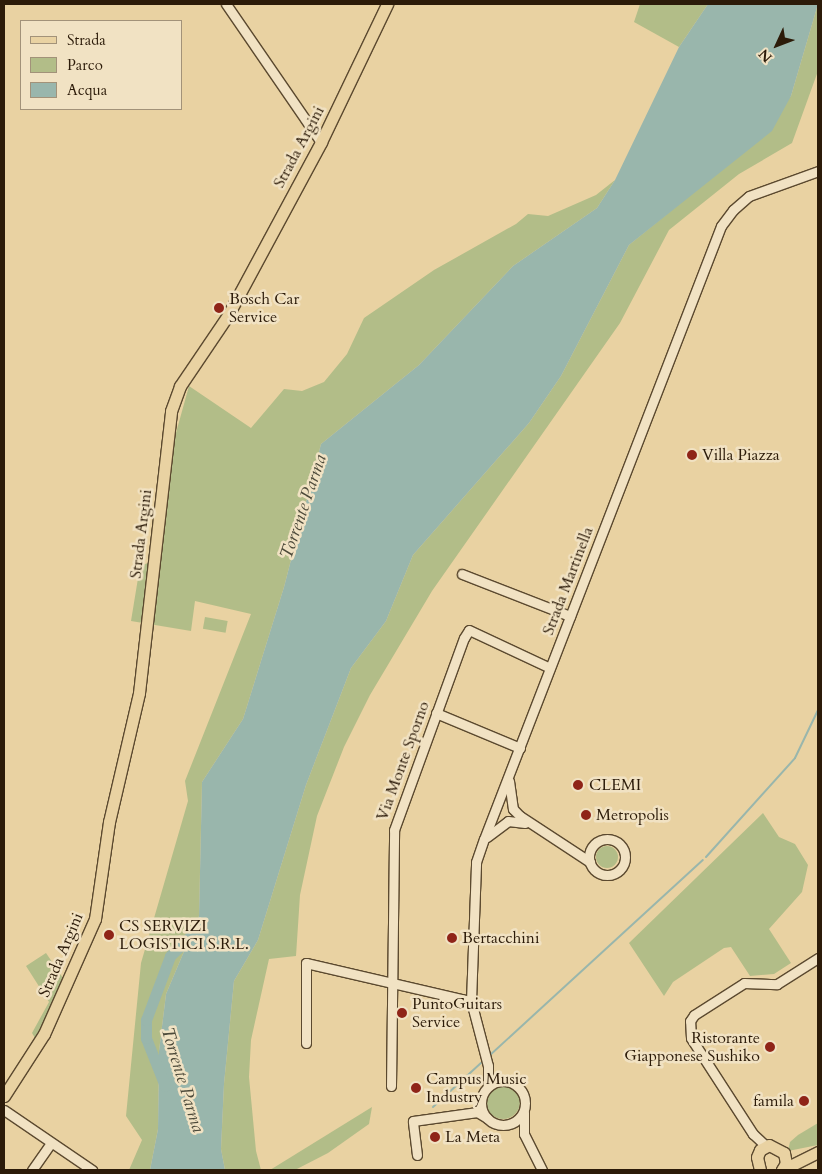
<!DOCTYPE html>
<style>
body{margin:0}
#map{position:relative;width:822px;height:1174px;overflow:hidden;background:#e9d2a2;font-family:Cardo,serif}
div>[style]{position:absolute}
.green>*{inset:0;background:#b2bd88;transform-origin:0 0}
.round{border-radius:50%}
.water>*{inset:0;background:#99b6ac}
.stream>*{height:2px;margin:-1px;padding:0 1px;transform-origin:1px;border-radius:1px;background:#99b6ac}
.river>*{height:11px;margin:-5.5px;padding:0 5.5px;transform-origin:5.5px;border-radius:5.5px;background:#99b6ac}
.roads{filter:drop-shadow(1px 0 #5b492f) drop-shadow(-1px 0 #5b492f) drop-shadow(0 1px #5b492f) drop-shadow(0 -1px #5b492f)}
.minor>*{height:9px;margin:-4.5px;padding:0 4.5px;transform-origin:4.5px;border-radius:4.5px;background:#f1e2c3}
.minor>.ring{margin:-4.5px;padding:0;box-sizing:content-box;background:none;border:9px solid #f1e2c3;border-radius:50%}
.major>*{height:11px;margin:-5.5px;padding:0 5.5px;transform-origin:5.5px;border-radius:5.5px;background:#e9d2a2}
.dots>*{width:14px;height:14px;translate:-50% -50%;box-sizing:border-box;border:2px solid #f1e2c3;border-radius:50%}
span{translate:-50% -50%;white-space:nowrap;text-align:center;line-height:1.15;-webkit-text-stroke:5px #f1e2c3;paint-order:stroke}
.street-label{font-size:16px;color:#2c1b09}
.poi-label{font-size:16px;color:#2c1b09}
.left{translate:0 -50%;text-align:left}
.right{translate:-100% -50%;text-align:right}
.water-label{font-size:18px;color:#4d4a3a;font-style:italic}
.frame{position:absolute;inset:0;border:5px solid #2c1b09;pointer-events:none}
.legend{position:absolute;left:20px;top:20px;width:162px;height:90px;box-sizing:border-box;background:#f1e2c3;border:1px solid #a29279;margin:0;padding:6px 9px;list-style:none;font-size:15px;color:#2c1b09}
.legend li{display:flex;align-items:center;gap:10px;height:25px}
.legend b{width:25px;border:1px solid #a29279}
.north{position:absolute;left:752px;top:20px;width:50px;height:50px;-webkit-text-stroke:4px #f1e2c3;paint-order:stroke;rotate:227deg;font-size:14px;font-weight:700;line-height:20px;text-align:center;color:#2c1b09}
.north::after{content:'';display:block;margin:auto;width:18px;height:22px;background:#2c1b09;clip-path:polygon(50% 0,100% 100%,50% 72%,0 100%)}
</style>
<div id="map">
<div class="green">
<div style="clip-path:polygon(640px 4px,708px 4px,679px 47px,634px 22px)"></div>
<div style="clip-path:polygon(818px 4px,818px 71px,792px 143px,739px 174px,669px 230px,620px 323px,432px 591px,370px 695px,344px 747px,317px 816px,300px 895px,296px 956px,269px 959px,251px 1040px,249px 1077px,256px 1151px,261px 1170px,225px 1170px,221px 1149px,224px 1084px,234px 981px,258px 940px,306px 785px,351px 668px,386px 621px,413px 555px,529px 423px,561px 376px,629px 245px,726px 166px,791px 96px)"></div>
<div style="clip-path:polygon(615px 180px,597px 208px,513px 266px,419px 365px,321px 444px,284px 587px,243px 719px,202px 782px,199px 916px,166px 994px,159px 1051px,158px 1129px,150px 1170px,129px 1170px,142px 1140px,126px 1116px,141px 963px,188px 801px,185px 781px,251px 614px,195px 601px,191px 631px,131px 621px,140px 566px,161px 558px,174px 440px,189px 386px,251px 428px,284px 389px,302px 391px,324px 382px,347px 354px,364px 318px,434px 270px,516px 224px,528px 214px,548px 216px,596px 195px)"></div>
<div style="left:205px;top:617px;width:23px;height:12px;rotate:10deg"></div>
<div style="clip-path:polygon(763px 813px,779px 837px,795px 844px,808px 865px,802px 892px,769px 929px,791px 963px,774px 974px,750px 976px,731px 947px,724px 948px,673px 982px,664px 996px,629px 943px)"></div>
<div class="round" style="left:596px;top:846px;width:22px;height:22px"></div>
<div style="clip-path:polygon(46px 953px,65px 981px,35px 1038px,32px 1033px,49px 1002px,26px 966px)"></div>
<div class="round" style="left:486px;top:1085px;width:34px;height:34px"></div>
<div style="clip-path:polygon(372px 1107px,369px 1124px,328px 1153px,295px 1170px,270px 1170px)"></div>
<div style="clip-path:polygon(818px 1123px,818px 1145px,788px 1151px,790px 1142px,798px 1135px)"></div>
</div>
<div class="water">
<div style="clip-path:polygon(708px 4px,818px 4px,791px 96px,772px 131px,629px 245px,561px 376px,529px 423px,413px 555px,386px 621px,351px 668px,306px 785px,258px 940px,234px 981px,224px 1084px,221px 1149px,225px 1170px,150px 1170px,158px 1129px,159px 1051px,166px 994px,199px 916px,202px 782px,243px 719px,284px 587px,321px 444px,419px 365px,513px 266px,597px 208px,615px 180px,679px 47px)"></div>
</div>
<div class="stream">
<div style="left:706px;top:857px;width:133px;rotate:-48deg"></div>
<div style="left:795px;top:758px;width:53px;rotate:-64.4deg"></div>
<div style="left:489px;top:1056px;width:290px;rotate:-42.5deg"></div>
<div style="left:433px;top:1107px;width:65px;rotate:-42.5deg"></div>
</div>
<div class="river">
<div style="left:165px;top:1086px;width:52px;rotate:-111.6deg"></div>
<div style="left:146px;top:1038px;width:18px;rotate:-90deg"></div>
<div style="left:146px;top:1020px;width:68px;rotate:-69.4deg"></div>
<div style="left:170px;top:956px;width:46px;rotate:-44.1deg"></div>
</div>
<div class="roads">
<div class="minor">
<div style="left:226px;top:4px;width:168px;rotate:55.5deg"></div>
<div style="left:462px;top:574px;width:116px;rotate:21.3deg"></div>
<div style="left:436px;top:713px;width:91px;rotate:22.6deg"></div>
<div style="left:509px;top:781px;width:28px;rotate:82deg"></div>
<div style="left:513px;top:809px;width:10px;rotate:45deg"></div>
<div style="left:520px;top:816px;width:84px;rotate:33.3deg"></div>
<div style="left:487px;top:837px;width:26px;rotate:-37deg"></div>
<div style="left:508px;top:821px;width:17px;rotate:7deg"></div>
<div class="ring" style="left:589px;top:839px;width:27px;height:27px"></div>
<div style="left:306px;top:1043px;width:80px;rotate:-90deg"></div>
<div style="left:306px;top:963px;width:169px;rotate:13deg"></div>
<div class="ring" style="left:481px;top:1081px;width:35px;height:35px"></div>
<div style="left:391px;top:1086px;width:256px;rotate:-89.3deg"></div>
<div style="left:394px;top:830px;width:204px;rotate:-70deg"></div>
<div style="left:464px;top:638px;width:9px;rotate:-58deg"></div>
<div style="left:469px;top:630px;width:89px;rotate:25.1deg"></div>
<div style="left:488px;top:1086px;width:20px;rotate:-90deg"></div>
<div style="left:488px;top:1066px;width:67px;rotate:-104.7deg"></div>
<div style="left:471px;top:1001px;width:139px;rotate:-87.9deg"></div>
<div style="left:476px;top:862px;width:24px;rotate:-71deg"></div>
<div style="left:484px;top:839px;width:657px;rotate:-68.86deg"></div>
<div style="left:721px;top:226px;width:20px;rotate:-53deg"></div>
<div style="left:733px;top:210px;width:21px;rotate:-41deg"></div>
<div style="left:749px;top:196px;width:73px;rotate:-19.9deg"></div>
<div style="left:4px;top:1110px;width:107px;rotate:34.3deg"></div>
<div style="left:524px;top:1112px;width:22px;rotate:90deg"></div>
<div style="left:524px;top:1134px;width:40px;rotate:63.4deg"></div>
<div style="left:766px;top:1146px;width:18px;rotate:-137deg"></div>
<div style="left:753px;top:1134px;width:114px;rotate:-122.9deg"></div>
<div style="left:691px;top:1038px;width:17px;rotate:-93deg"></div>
<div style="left:690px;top:1021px;width:7px;rotate:-56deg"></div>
<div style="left:694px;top:1015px;width:59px;rotate:-32.6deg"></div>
<div style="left:744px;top:983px;width:33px;rotate:2deg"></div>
<div style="left:777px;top:984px;width:49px;rotate:-32.4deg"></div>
<div style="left:417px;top:1155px;width:34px;rotate:-97deg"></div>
<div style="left:413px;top:1121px;width:65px;rotate:-8deg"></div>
<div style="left:477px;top:1112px;width:12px;rotate:31deg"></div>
<div style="left:32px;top:1170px;width:33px;rotate:-55deg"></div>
</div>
<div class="major">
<div style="left:4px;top:1096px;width:74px;rotate:-57.2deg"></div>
<div style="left:44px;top:1034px;width:126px;rotate:-66.1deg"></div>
<div style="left:95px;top:919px;width:98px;rotate:-81.8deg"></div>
<div style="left:109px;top:822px;width:132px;rotate:-76.9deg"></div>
<div style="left:139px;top:693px;width:284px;rotate:-83.5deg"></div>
<div style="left:171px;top:411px;width:27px;rotate:-70deg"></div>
<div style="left:180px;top:386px;width:86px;rotate:-55.9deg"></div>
<div style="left:228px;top:315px;width:196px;rotate:-61.7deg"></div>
<div style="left:321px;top:142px;width:153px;rotate:-64.4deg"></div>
<div style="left:760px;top:1170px;width:13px;rotate:-103deg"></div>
<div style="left:757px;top:1157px;width:8px;rotate:-67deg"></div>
<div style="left:760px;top:1150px;width:10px;rotate:-29deg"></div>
<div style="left:769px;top:1145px;width:17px;rotate:28deg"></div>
<div style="left:784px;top:1153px;width:10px;rotate:79deg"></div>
<div style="left:786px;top:1163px;width:8px;rotate:120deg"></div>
<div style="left:782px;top:1170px;width:40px;rotate:-26.6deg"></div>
</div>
</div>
<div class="dots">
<div style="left:219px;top:308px;background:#8f2418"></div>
<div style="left:692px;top:455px;background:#8f2418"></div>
<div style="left:578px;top:785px;background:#8f2418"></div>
<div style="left:586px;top:815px;background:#8f2418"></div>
<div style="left:109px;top:935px;background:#8f2418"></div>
<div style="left:452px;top:938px;background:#8f2418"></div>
<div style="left:402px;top:1013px;background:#8f2418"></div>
<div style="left:770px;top:1047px;background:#8f2418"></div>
<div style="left:416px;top:1088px;background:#8f2418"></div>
<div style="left:804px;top:1101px;background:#8f2418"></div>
<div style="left:435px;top:1137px;background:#8f2418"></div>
</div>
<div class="street-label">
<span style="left:299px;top:147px;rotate:-62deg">Strada Argini</span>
<span style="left:141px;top:534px;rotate:-83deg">Strada Argini</span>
<span style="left:568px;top:581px;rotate:-69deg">Strada Martinella</span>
<span style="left:403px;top:761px;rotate:-70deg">Via Monte Sporno</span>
<span style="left:61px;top:955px;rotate:-67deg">Strada Argini</span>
</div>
<div class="poi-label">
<span class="left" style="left:229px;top:308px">Bosch Car<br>Service</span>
<span class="left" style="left:702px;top:455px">Villa Piazza</span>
<span class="left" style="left:589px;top:785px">CLEMI</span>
<span class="left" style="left:596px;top:815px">Metropolis</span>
<span class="left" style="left:119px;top:935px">CS SERVIZI<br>LOGISTICI S.R.L.</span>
<span class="left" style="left:462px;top:938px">Bertacchini</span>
<span class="left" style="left:412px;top:1013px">PuntoGuitars<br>Service</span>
<span class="right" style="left:760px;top:1047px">Ristorante<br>Giapponese Sushiko</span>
<span class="left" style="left:426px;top:1088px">Campus Music<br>Industry</span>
<span class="right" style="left:794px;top:1101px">famila</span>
<span class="left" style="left:445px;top:1137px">La Meta</span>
</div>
<div class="water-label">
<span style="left:304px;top:507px;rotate:-71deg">Torrente Parma</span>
<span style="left:182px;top:1080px;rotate:73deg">Torrente Parma</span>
</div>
<div class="frame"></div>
<ul class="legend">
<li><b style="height:6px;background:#e9d2a2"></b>Strada</li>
<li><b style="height:14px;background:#b2bd88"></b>Parco</li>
<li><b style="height:14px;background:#99b6ac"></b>Acqua</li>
</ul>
<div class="north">N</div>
</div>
